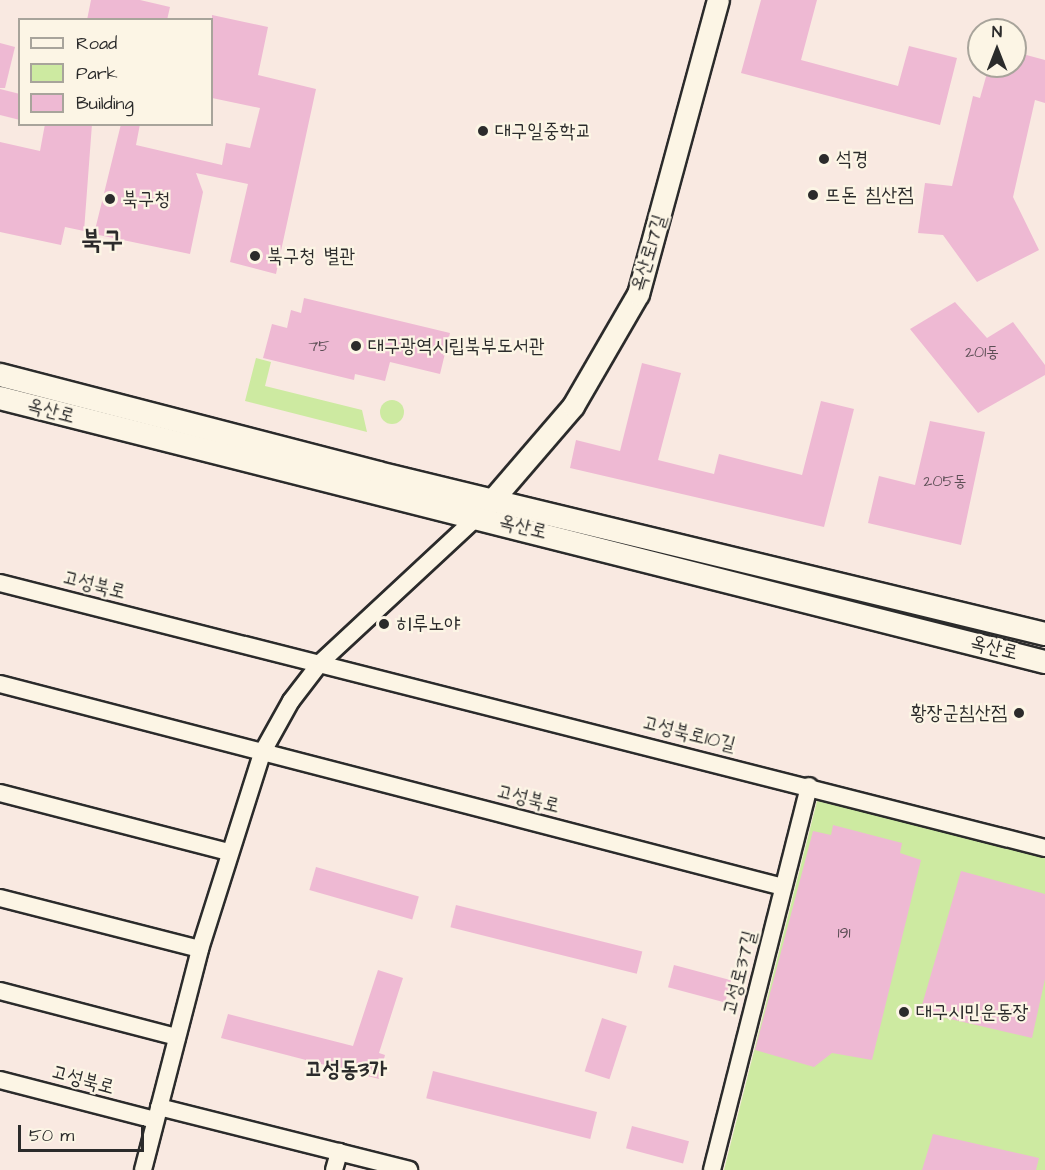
<!DOCTYPE html>
<meta charset="utf-8">
<style>
body{margin:0}
#map{position:relative;width:1045px;height:1170px;overflow:hidden;background:#f9e9e1;font-family:"Architects Daughter","Poor Story",sans-serif}
div>[style]{position:absolute}
.green>*{inset:0;background:#cdeaa1}
.round{border-radius:50%}
.building>*{inset:0;background:#eeb9d3;transform-origin:0 0}
.roads{filter:drop-shadow(2px 0 #2b2b2b) drop-shadow(-2px 0 #2b2b2b) drop-shadow(0 2px #2b2b2b) drop-shadow(0 -2px #2b2b2b)}
.minor>*{height:16px;margin:-8px;padding:0 8px;transform-origin:8px;border-radius:8px;background:#fcf5e5}
.tertiary>*{height:21px;margin:-10.5px;padding:0 10.5px;transform-origin:10.5px;border-radius:10.5px;background:#fcf5e5}
.secondary>*{height:22px;margin:-11px;padding:0 11px;transform-origin:11px;border-radius:11px;background:#fcf5e5}
.dots>*{width:16px;height:16px;translate:-50% -50%;box-sizing:border-box;border:3px solid #fcf5e5;border-radius:50%}
span{translate:-50% -50%;white-space:nowrap;text-align:center;line-height:1.15;-webkit-text-stroke:4.5px #fcf5e5;paint-order:stroke}
.number-label{font-size:16px;color:#5c4e55}
.number-label span{-webkit-text-stroke-width:0}
.poi-label{font-size:20px;color:#2b2b2b}
.left{translate:0 -50%;text-align:left}
.right{translate:-100% -50%;text-align:right}
.street-label{font-size:20px;color:#2b2b2b}
.quarter-label{font-size:22px;color:#2b2b2b;font-weight:700}
.district-label{font-size:26px;color:#2b2b2b;font-weight:700}
.legend{position:absolute;left:18px;top:18px;width:195px;height:108px;box-sizing:border-box;background:#fcf5e5;border:2px solid #a8a49b;margin:0;padding:8px 10px;list-style:none;font-size:18px;color:#2b2b2b}
.legend li{display:flex;align-items:center;gap:12px;height:30px}
.legend b{width:30px;border:2px solid #a8a49b}
.north{position:absolute;left:967px;top:18px;width:60px;height:60px;box-sizing:border-box;background:#fcf5e5;border:2px solid #a8a49b;border-radius:50%;rotate:0deg;font-size:16px;font-weight:700;line-height:24px;text-align:center;color:#2b2b2b}
.north::after{content:'';display:block;margin:auto;width:21px;height:27px;background:#2b2b2b;clip-path:polygon(50% 0,100% 100%,50% 72%,0 100%)}
.scale{position:absolute;left:18px;top:1125px;width:126px;height:27px;box-sizing:border-box;border:3px solid #2b2b2b;border-top:0;padding-left:8px;font-size:18px;line-height:21px;white-space:nowrap;color:#2b2b2b;-webkit-text-stroke:4px #fcf5e5;paint-order:stroke}
</style>
<div id="map">
<div class="green">
<div style="clip-path:polygon(256px 358px,271px 362px,265px 386px,362px 410px,367px 432px,245px 401px)"></div>
<div class="round" style="left:380px;top:400px;width:24px;height:24px"></div>
<div style="clip-path:polygon(817px 801px,1045px 854px,1045px 1170px,724px 1170px)"></div>
</div>
<div class="building">
<div style="clip-path:polygon(91px 0,140px 0,170px 7px,167px 20px,87px 20px)"></div>
<div style="clip-path:polygon(761px 0,817px 0,801px 60px,898px 86px,909px 46px,957px 58px,940px 125px,741px 73px)"></div>
<div style="clip-path:polygon(212px 15px,268px 27px,258px 75px,316px 89px,276px 274px,230px 262px,248px 184px,196px 173px,203px 192px,190px 254px,94px 234px,121px 124px,140px 124px,136px 145px,222px 165px,226px 143px,250px 148px,260px 108px,212px 98px)"></div>
<div style="clip-path:polygon(0 43px,15px 47px,5px 88px,0 88px)"></div>
<div style="clip-path:polygon(1015px 52px,1045px 60px,1045px 103px,1035px 100px,1013px 197px,1039px 250px,977px 282px,943px 235px,918px 233px,925px 183px,952px 186px,973px 96px,980px 98px,989px 66px,1015px 66px)"></div>
<div style="clip-path:polygon(0 89px,20px 94px,20px 120px,0 115px)"></div>
<div style="clip-path:polygon(45px 124px,92px 124px,84px 231px,65px 227px,61px 245px,0 232px,0 142px,40px 151px)"></div>
<div style="clip-path:polygon(304px 298px,450px 333px,440px 374px,390px 362px,385px 381px,355px 374px,354px 380px,263px 358px,272px 324px,287px 328px,291px 310px,301px 313px)"></div>
<div style="clip-path:polygon(955px 302px,987px 338px,1013px 322px,1045px 365px,1045px 375px,978px 413px,910px 329px)"></div>
<div style="clip-path:polygon(642px 363px,681px 373px,658px 460px,714px 474px,719px 454px,802px 475px,821px 401px,854px 409px,824px 527px,570px 468px,576px 440px,620px 451px)"></div>
<div style="clip-path:polygon(930px 421px,985px 432px,961px 545px,868px 523px,879px 476px,915px 485px)"></div>
<div style="clip-path:polygon(833px 825px,902px 843px,900px 853px,921px 860px,872px 1060px,832px 1053px,814px 1067px,755px 1050px,813px 831px,831px 835px)"></div>
<div style="left:316px;top:867px;width:107px;height:24px;rotate:16deg"></div>
<div style="clip-path:polygon(961px 871px,1045px 894px,1045px 979px,1032px 1038px,920px 1012px)"></div>
<div style="left:456px;top:905px;width:192px;height:23px;rotate:14deg"></div>
<div style="left:674px;top:965px;width:59px;height:23px;rotate:15deg"></div>
<div style="clip-path:polygon(378px 970px,403px 978px,379px 1053px,385px 1055px,379px 1079px,221px 1038px,228px 1014px,353px 1046px)"></div>
<div style="left:602px;top:1018px;width:26px;height:56px;rotate:18deg"></div>
<div style="left:433px;top:1071px;width:169px;height:28px;rotate:14deg"></div>
<div style="left:632px;top:1126px;width:59px;height:23px;rotate:15deg"></div>
<div style="clip-path:polygon(933px 1134px,1039px 1158px,1036px 1170px,922px 1170px)"></div>
</div>
<div class="roads">
<div class="minor">
<div style="left:0;top:583px;width:1078px;rotate:14.23deg"></div>
<div style="left:0;top:684px;width:809px;rotate:14.53deg"></div>
<div style="left:0;top:793px;width:236px;rotate:14.5deg"></div>
<div style="left:0;top:898px;width:206px;rotate:14.3deg"></div>
<div style="left:0;top:991px;width:183px;rotate:14.6deg"></div>
<div style="left:0;top:1080px;width:160px;rotate:14.5deg"></div>
<div style="left:159px;top:1107px;width:258px;rotate:14.1deg"></div>
<div style="left:143px;top:1170px;width:228px;rotate:-75.5deg"></div>
<div style="left:200px;top:949px;width:206px;rotate:-72.4deg"></div>
<div style="left:262px;top:753px;width:60px;rotate:-60.9deg"></div>
<div style="left:291px;top:701px;width:49px;rotate:-52.4deg"></div>
<div style="left:321px;top:662px;width:214px;rotate:-42.9deg"></div>
<div style="left:334px;top:1170px;width:19px;rotate:-74deg"></div>
<div style="left:712px;top:1170px;width:396px;rotate:-75.8deg"></div>
</div>
<div class="tertiary">
<div style="left:481px;top:513px;width:141px;rotate:-49.3deg"></div>
<div style="left:573px;top:406px;width:129px;rotate:-59.9deg"></div>
<div style="left:638px;top:294px;width:305px;rotate:-74.8deg"></div>
</div>
<div class="secondary">
<div style="left:0;top:375px;width:390px;rotate:14.5deg"></div>
<div style="left:378px;top:473px;width:686px;rotate:13.57deg"></div>
<div style="left:0;top:398px;width:1078px;rotate:14.18deg"></div>
</div>
</div>
<div class="dots">
<div style="left:483px;top:131px;background:#2b2b2b"></div>
<div style="left:824px;top:159px;background:#2b2b2b"></div>
<div style="left:813px;top:195px;background:#2b2b2b"></div>
<div style="left:110px;top:199px;background:#2b2b2b"></div>
<div style="left:255px;top:256px;background:#2b2b2b"></div>
<div style="left:356px;top:346px;background:#2b2b2b"></div>
<div style="left:384px;top:624px;background:#2b2b2b"></div>
<div style="left:1019px;top:713px;background:#2b2b2b"></div>
<div style="left:904px;top:1012px;background:#2b2b2b"></div>
</div>
<div class="number-label">
<span style="left:319px;top:346px">75</span>
<span style="left:982px;top:352px">201동</span>
<span style="left:945px;top:481px">205동</span>
<span style="left:844px;top:933px">191</span>
</div>
<div class="poi-label">
<span class="left" style="left:495px;top:131px">대구일중학교</span>
<span class="left" style="left:836px;top:159px">석경</span>
<span class="left" style="left:825px;top:195px">뜨돈 침산점</span>
<span class="left" style="left:122px;top:199px">북구청</span>
<span class="left" style="left:267px;top:256px">북구청 별관</span>
<span class="left" style="left:368px;top:346px">대구광역시립북부도서관</span>
<span class="left" style="left:396px;top:624px">히루노야</span>
<span class="right" style="left:1007px;top:713px">황장군침산점</span>
<span class="left" style="left:916px;top:1012px">대구시민운동장</span>
</div>
<div class="street-label">
<span style="left:649px;top:253px;rotate:-73deg">옥산로17길</span>
<span style="left:51px;top:411px;rotate:15deg">옥산로</span>
<span style="left:523px;top:527px;rotate:14deg">옥산로</span>
<span style="left:94px;top:585px;rotate:14deg">고성북로</span>
<span style="left:994px;top:648px;rotate:14deg">옥산로</span>
<span style="left:689px;top:734px;rotate:14deg">고성북로10길</span>
<span style="left:528px;top:799px;rotate:14deg">고성북로</span>
<span style="left:740px;top:973px;rotate:-76deg">고성로37길</span>
<span style="left:83px;top:1080px;rotate:15deg">고성북로</span>
</div>
<div class="quarter-label">
<span style="left:346px;top:1070px">고성동3가</span>
</div>
<div class="district-label">
<span style="left:102px;top:241px">북구</span>
</div>
<ul class="legend">
<li><b style="height:8px;background:#fcf5e5"></b>Road</li>
<li><b style="height:16px;background:#cdeaa1"></b>Park</li>
<li><b style="height:16px;background:#eeb9d3"></b>Building</li>
</ul>
<div class="north">N</div>
<div class="scale">50 m</div>
</div>
